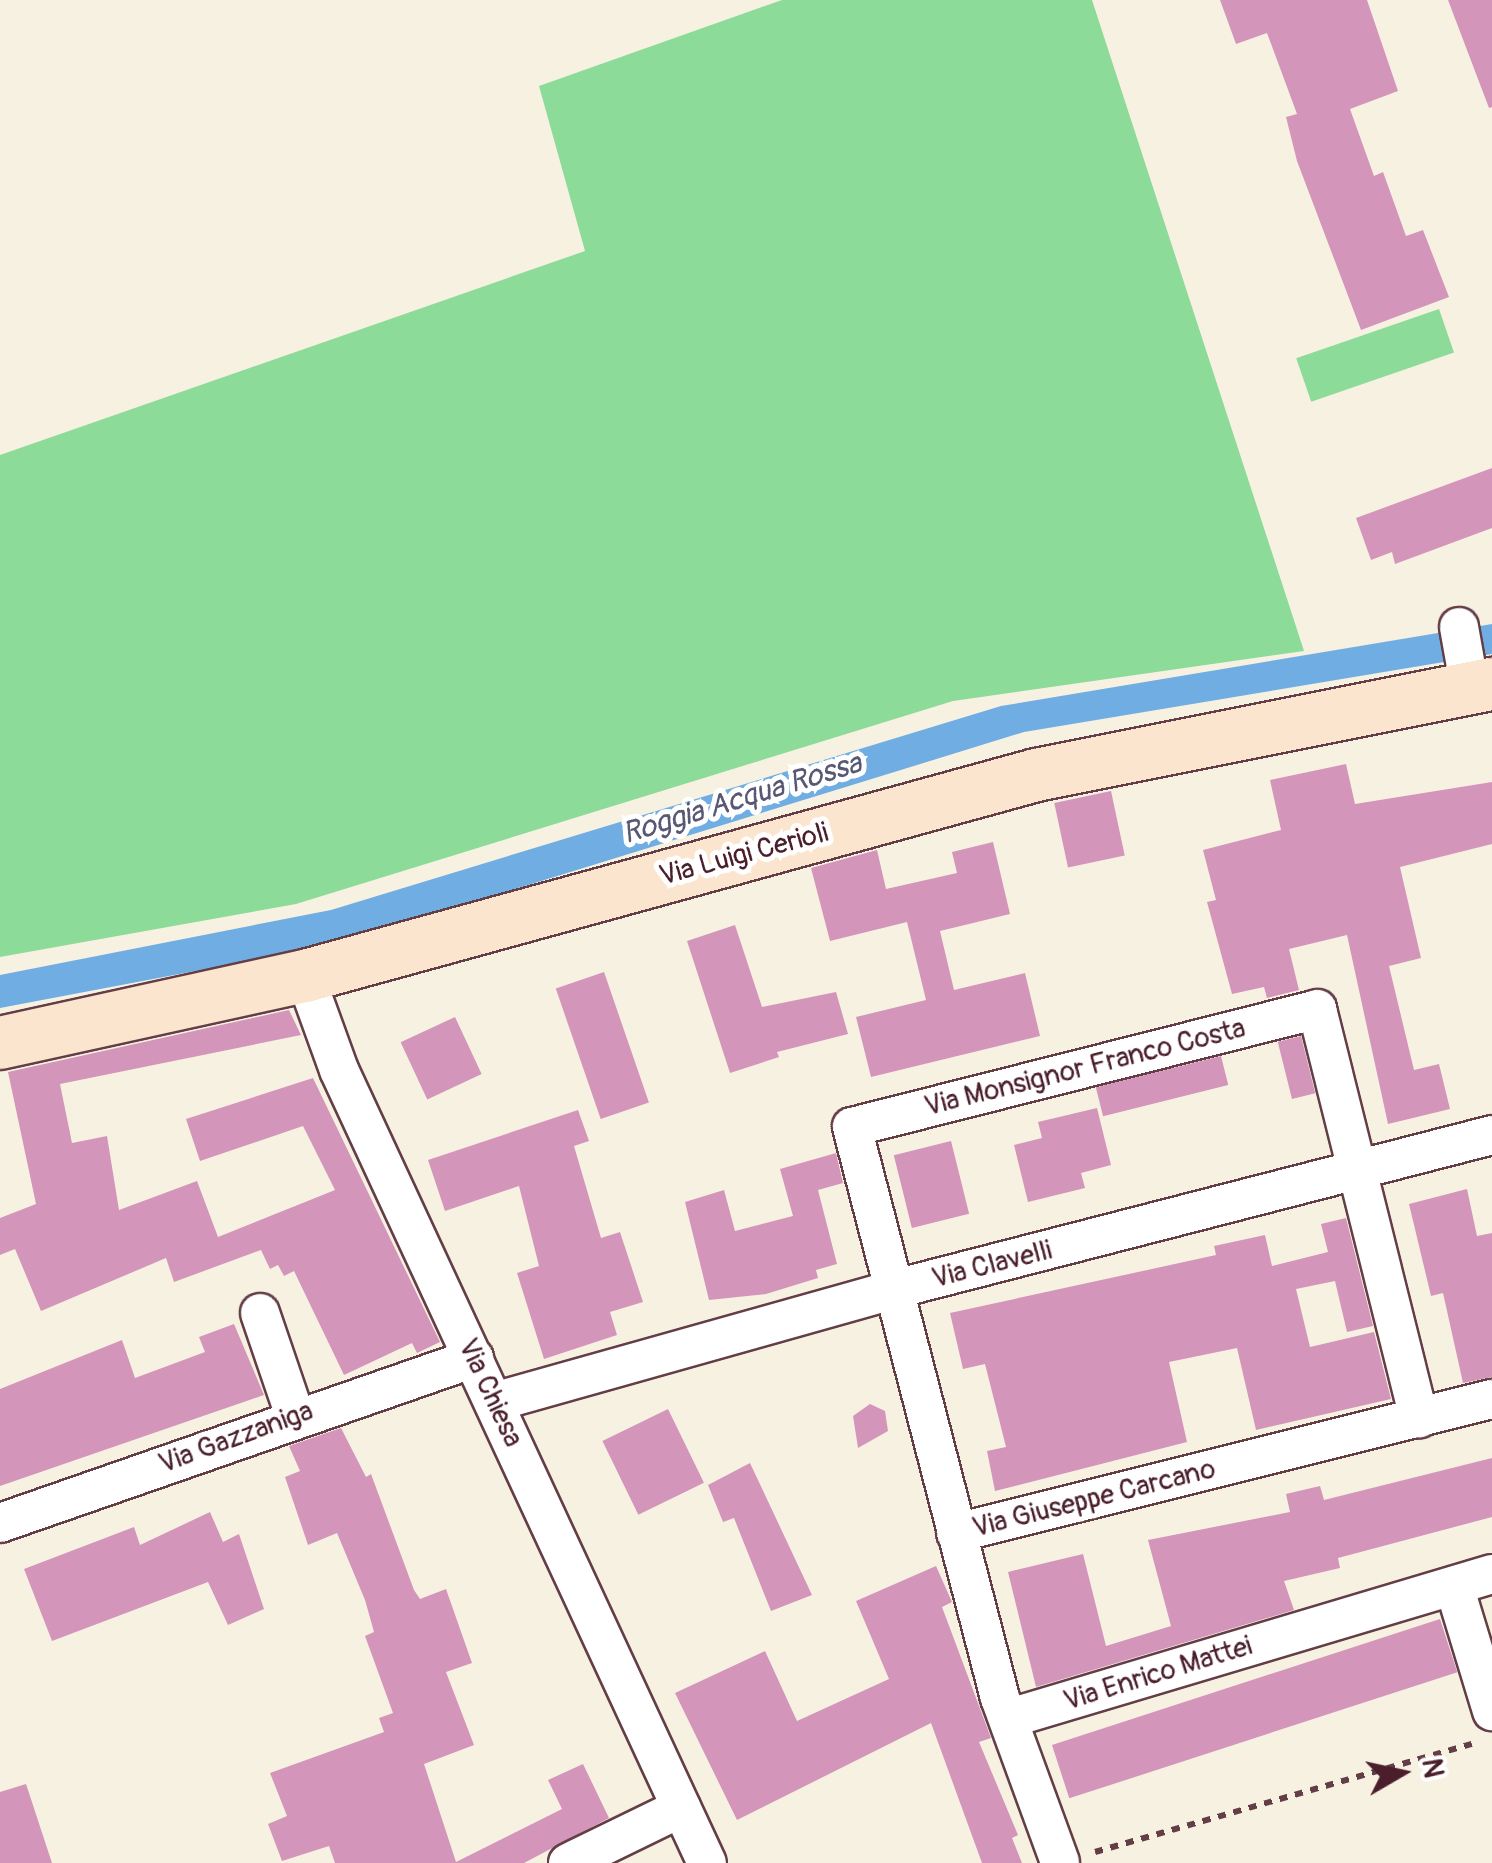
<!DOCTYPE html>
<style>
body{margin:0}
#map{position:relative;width:1492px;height:1863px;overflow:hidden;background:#f7f1e2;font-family:Pangolin,sans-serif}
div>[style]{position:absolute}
.green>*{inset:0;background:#8ddb99;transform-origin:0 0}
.water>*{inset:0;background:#70ade2}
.building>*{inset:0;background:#d495bb;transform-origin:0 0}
.path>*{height:6px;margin-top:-3px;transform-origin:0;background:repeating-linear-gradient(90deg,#643e46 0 8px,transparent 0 16px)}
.roads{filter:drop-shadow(2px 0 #643e46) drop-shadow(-2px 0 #643e46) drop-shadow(0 2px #643e46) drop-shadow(0 -2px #643e46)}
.street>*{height:38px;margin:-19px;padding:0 19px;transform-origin:19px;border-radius:19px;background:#fff}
.secondary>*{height:52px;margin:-26px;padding:0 26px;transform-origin:26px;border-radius:26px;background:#fbe5cf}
span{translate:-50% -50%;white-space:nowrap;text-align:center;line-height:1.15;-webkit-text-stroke:10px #fff;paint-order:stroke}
.street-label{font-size:28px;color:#4a1f2b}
.water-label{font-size:30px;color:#595874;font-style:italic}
.north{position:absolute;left:1352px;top:1723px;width:100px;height:100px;-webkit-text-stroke:8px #fff;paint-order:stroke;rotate:81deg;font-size:28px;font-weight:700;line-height:40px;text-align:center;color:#4a1f2b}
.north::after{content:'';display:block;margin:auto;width:35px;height:45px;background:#4a1f2b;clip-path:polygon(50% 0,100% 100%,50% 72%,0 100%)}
</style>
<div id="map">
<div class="green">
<div style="clip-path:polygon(782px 0,1092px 0,1304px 651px,953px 701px,296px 904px,0 957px,0 455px,585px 251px,539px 86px)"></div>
<div style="left:1439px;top:309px;width:46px;height:151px;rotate:71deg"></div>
</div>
<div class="water">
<div style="clip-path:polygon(1492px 624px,1492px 654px,1024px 732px,337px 944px,0 1008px,0 975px,331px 910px,1001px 706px)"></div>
</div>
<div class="building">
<div style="clip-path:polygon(1220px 0,1367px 0,1398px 91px,1350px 109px,1374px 176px,1383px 172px,1406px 236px,1423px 230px,1449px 297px,1361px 330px,1297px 161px,1286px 117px,1297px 114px,1267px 33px,1236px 44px)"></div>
<div style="clip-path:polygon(1448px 0,1492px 0,1492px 107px,1489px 108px)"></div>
<div style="clip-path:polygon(1492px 468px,1492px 528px,1395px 564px,1392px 552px,1371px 560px,1356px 518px)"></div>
<div style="clip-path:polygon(1346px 764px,1355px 804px,1492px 782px,1492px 844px,1400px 867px,1421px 958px,1389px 966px,1414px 1070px,1439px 1064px,1450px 1109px,1388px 1124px,1347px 935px,1289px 949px,1299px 990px,1267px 998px,1264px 987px,1232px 994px,1207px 902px,1216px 900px,1203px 850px,1281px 830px,1270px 780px)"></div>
<div style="left:1111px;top:791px;width:66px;height:58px;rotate:78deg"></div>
<div style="clip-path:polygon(993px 842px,1010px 914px,940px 931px,954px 990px,1025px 973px,1040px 1036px,871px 1077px,856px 1017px,926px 1000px,907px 922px,830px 941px,811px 868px,877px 850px,886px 889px,957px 873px,952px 852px)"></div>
<div style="clip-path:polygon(735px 925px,762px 1007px,836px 992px,848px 1034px,777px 1052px,779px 1057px,730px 1073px,687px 941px)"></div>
<div style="left:604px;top:972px;width:138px;height:51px;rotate:71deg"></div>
<div style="clip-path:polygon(289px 1010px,301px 1035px,60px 1084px,72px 1143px,107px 1136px,119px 1210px,197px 1181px,218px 1237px,335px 1190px,303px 1126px,200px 1161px,186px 1119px,313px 1078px,440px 1342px,417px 1353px,412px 1343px,344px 1375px,294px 1271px,284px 1276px,278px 1265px,270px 1269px,261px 1250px,174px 1282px,166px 1258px,41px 1311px,15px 1249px,0 1255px,0 1218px,36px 1204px,8px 1072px)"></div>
<div style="left:455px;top:1017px;width:63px;height:60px;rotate:65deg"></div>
<div style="left:1301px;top:1036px;width:59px;height:24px;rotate:76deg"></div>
<div style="left:1221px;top:1056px;width:30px;height:129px;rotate:76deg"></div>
<div style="clip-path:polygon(1097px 1108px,1111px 1165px,1081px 1173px,1085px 1188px,1028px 1202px,1014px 1145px,1042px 1138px,1038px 1122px)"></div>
<div style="clip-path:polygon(578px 1110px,589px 1141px,574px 1146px,601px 1238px,620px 1232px,643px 1302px,610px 1312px,617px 1335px,544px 1359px,517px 1273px,539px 1266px,519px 1186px,445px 1211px,428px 1160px)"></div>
<div style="left:951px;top:1141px;width:75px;height:59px;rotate:76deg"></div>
<div style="clip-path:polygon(836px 1153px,843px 1183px,818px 1190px,837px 1264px,816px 1270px,818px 1278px,766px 1294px,709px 1300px,685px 1202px,724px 1190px,735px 1231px,793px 1216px,780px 1169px)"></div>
<div style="clip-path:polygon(1467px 1189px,1477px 1236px,1492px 1233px,1492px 1377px,1463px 1383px,1443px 1293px,1431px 1296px,1409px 1204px)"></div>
<div style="clip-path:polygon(1346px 1218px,1373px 1326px,1347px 1332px,1335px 1281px,1296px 1289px,1310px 1347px,1374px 1332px,1391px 1399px,1256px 1430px,1237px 1348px,1169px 1362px,1187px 1442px,995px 1491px,987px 1451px,1006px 1447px,985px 1364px,963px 1369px,950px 1313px,1216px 1255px,1214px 1246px,1265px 1235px,1272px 1266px,1328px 1252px,1321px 1224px)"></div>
<div style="clip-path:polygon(234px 1324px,264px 1395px,0 1486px,0 1389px,122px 1340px,135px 1378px,205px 1352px,199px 1337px)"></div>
<div style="clip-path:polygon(870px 1404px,885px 1411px,888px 1431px,858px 1448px,853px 1416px)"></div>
<div style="left:668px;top:1409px;width:82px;height:73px;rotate:64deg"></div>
<div style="clip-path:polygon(341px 1428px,366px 1477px,371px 1474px,414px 1590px,420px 1599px,446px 1589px,472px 1663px,446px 1672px,474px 1745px,424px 1764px,456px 1862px,562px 1809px,548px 1780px,583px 1764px,609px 1818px,524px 1863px,335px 1863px,329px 1846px,282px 1861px,268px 1824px,287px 1816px,270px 1773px,384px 1732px,379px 1718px,393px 1713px,365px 1636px,374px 1632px,365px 1600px,337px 1533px,308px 1545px,285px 1477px,300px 1471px,289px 1446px)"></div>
<div style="clip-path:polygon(1492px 1458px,1492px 1517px,1338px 1558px,1340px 1568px,1284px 1581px,1294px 1610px,1036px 1687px,1008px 1572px,1083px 1554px,1106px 1646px,1171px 1626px,1148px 1540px,1290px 1512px,1286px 1494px,1320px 1486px,1324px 1500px)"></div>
<div style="clip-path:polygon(750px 1463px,812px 1595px,771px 1611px,734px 1518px,723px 1522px,708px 1485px)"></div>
<div style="clip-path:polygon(210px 1512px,223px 1542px,239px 1534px,264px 1609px,228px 1625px,208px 1582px,52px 1641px,24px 1569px,134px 1527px,140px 1545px)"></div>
<div style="clip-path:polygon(936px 1566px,952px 1602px,942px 1607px,991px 1738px,979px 1742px,1018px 1835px,1012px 1838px,1022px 1863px,982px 1863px,931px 1723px,737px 1820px,675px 1693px,765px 1651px,797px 1721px,889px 1679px,856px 1601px)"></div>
<div style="left:1440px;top:1619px;width:56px;height:408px;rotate:72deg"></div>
<div style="clip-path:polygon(26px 1784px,52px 1863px,0 1863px,0 1792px)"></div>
</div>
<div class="path">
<div style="left:1095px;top:1852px;width:392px;rotate:-16deg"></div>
</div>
<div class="roads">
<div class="street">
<div style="left:1459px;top:627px;width:63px;rotate:79.9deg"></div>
<div style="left:305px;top:976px;width:100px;rotate:70.1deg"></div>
<div style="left:339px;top:1070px;width:874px;rotate:65.11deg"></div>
<div style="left:260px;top:1313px;width:109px;rotate:71.2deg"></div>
<div style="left:494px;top:1402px;width:417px;rotate:-15.7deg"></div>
<div style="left:895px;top:1289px;width:617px;rotate:-14.46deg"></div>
<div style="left:0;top:1523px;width:502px;rotate:-19.19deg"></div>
<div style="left:956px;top:1533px;width:552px;rotate:-14.04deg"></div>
<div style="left:1454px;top:1586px;width:131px;rotate:73.1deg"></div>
<div style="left:1010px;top:1718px;width:503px;rotate:-16.63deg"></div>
<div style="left:1060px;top:1862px;width:175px;rotate:-110.1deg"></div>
<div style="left:1000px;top:1698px;width:590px;rotate:-104.53deg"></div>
<div style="left:852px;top:1127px;width:480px;rotate:-14.2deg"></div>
<div style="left:1317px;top:1009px;width:422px;rotate:76deg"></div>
<div style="left:568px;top:1863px;width:126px;rotate:-26deg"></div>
</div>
<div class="secondary">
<div style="left:0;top:1043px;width:312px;rotate:-12.4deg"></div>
<div style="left:305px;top:976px;width:758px;rotate:-15.37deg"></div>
<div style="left:1036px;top:775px;width:465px;rotate:-11.3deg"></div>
</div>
</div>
<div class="street-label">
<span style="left:744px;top:855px;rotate:-15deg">Via Luigi Cerioli</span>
<span style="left:1085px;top:1068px;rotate:-14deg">Via Monsignor Franco Costa</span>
<span style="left:992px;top:1265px;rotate:-14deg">Via Clavelli</span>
<span style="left:490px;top:1393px;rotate:65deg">Via Chiesa</span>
<span style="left:236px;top:1438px;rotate:-20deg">Via Gazzaniga</span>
<span style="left:1094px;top:1499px;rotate:-14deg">Via Giuseppe Carcano</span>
<span style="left:1158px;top:1674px;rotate:-17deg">Via Enrico Mattei</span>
</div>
<div class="water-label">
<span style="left:742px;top:799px;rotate:-17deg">Roggia Acqua Rossa</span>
</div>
<div class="north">N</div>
</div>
